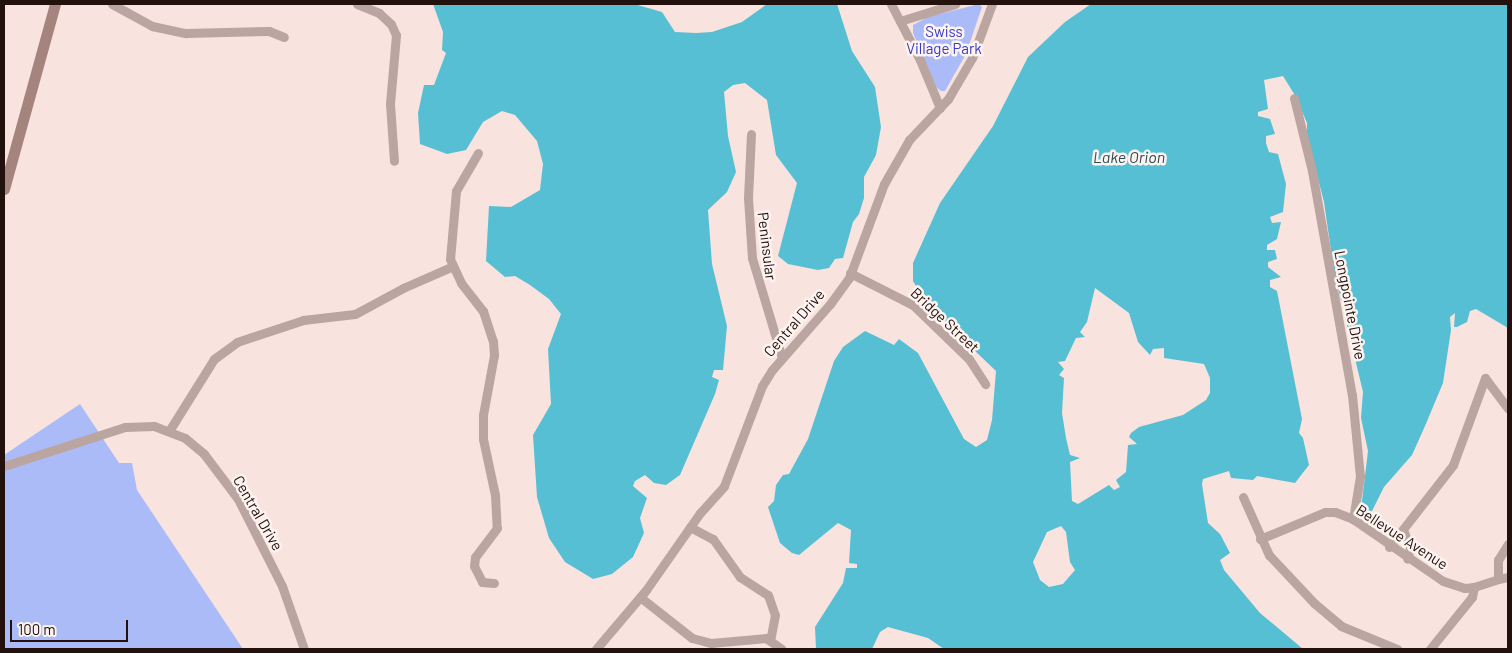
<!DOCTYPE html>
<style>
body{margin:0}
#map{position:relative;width:1512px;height:653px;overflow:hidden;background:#f8e3de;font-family:Barlow,sans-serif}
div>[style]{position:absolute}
.green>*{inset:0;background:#abbbf8}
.water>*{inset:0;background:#56bfd4}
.street>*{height:9px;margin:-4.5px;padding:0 4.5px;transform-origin:4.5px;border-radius:4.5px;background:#bba5a0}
.secondary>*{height:11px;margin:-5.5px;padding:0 5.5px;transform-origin:5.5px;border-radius:5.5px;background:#a4847d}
span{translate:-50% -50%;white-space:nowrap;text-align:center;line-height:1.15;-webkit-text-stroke:5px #fdf3f0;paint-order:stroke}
.park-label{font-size:15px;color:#373cbe}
.street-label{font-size:15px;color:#22110d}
.water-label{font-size:16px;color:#2d4d54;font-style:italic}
.frame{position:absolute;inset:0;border:5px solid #22110d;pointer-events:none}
.scale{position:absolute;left:10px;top:620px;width:118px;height:22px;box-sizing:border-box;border:2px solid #22110d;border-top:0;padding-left:6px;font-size:15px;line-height:18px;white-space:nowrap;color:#22110d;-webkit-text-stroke:4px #fdf3f0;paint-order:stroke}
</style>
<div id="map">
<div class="green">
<div style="clip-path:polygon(979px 4px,982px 7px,966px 54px,945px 91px,941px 91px,936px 87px,913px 33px,913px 25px,928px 17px)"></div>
<div style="clip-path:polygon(80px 404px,119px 463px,132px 463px,137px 490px,243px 649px,4px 649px,4px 455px)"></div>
</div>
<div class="water">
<div style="clip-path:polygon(433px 4px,634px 4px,662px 12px,675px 32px,696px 33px,712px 32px,742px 22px,767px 4px,837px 4px,852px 51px,875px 87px,881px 127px,876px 155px,864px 177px,864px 198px,859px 214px,853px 222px,843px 258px,835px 259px,829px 268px,818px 270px,788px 264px,778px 256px,797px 183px,776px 155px,767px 100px,745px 83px,733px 85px,724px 92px,728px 136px,736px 172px,727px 192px,708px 210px,712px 264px,727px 326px,723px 370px,714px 370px,712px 377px,719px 380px,715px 394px,680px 475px,666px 485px,654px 483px,645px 475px,635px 481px,633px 486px,647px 498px,640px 518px,644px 533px,633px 557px,612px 574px,593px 579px,565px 562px,549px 538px,537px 497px,533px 435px,551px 404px,548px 349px,561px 314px,549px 299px,530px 285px,515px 276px,505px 277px,486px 261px,489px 206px,511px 207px,540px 190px,543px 164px,537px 141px,515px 115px,502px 111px,483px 122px,466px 150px,447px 154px,420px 144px,418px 113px,424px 85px,434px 85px,446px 53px,442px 50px,443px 32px)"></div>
<div style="clip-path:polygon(evenodd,1091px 4px,1508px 4px,1508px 328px,1476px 309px,1470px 311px,1467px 322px,1457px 327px,1454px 327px,1455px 313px,1450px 317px,1451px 330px,1443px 383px,1425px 426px,1412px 455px,1384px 487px,1367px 521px,1363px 520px,1361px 509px,1368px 451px,1361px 418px,1363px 392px,1334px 271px,1324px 202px,1307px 136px,1307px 123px,1296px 97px,1283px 76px,1264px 80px,1268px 109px,1258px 112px,1258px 116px,1270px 119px,1275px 134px,1266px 136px,1266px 143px,1269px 152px,1278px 154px,1286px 184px,1283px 212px,1270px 217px,1272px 223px,1281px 222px,1277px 239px,1267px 245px,1267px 250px,1275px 250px,1277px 259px,1268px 262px,1268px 267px,1281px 277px,1270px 280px,1270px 287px,1277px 291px,1302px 419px,1299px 433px,1303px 438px,1309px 465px,1295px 483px,1257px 476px,1253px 480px,1231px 478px,1229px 471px,1203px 479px,1202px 484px,1208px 523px,1220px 534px,1230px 553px,1220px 560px,1224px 570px,1260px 613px,1303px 649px,944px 649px,928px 638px,888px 627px,880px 632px,872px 649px,816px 649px,815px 627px,843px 583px,846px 568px,857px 568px,857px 564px,849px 563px,851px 530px,838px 523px,799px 555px,792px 553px,780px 543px,768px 507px,774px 501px,776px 485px,783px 475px,789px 474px,808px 439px,834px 361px,843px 347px,865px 331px,894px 345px,899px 339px,918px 353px,964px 439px,976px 447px,987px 440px,992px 420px,996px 371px,928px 306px,913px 281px,913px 263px,940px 203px,993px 126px,1028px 57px,1065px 22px,1091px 4px,1095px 288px,1129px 313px,1138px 342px,1150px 355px,1153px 349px,1164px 348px,1164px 358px,1204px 364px,1210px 378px,1210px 393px,1206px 400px,1183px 415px,1139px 427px,1131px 433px,1129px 437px,1137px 444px,1128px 445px,1126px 472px,1116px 480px,1120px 487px,1114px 490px,1109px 485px,1078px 504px,1072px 501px,1070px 462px,1080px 458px,1070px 455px,1066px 438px,1062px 413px,1064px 378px,1059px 375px,1064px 369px,1058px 362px,1065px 361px,1076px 338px,1085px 337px,1080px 332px,1087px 322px,1095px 288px,1091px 4px,1061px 526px,1066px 532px,1070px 562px,1075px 570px,1063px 584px,1049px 587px,1040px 580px,1033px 562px,1047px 532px,1061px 526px)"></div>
</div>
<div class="street">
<div style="left:112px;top:4px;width:46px;rotate:28.8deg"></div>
<div style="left:152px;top:26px;width:35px;rotate:12deg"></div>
<div style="left:186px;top:33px;width:83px;rotate:-1.4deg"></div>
<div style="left:269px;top:31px;width:16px;rotate:22deg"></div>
<div style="left:357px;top:4px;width:24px;rotate:22deg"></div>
<div style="left:379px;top:13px;width:16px;rotate:43deg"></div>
<div style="left:391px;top:24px;width:12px;rotate:66deg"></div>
<div style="left:396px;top:35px;width:69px;rotate:95deg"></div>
<div style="left:390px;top:104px;width:57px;rotate:86deg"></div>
<div style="left:891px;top:4px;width:63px;rotate:62.6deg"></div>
<div style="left:920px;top:60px;width:52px;rotate:67.4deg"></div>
<div style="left:900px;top:21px;width:58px;rotate:-17.2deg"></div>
<div style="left:1294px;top:98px;width:75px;rotate:76.1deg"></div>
<div style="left:1312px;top:171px;width:228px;rotate:79.9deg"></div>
<div style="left:1352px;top:395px;width:81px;rotate:84.4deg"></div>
<div style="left:1360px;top:476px;width:44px;rotate:99.2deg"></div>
<div style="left:751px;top:134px;width:64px;rotate:92.7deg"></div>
<div style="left:748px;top:198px;width:60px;rotate:86.2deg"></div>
<div style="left:752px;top:258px;width:104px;rotate:73.3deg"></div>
<div style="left:478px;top:153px;width:44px;rotate:120.1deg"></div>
<div style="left:456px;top:191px;width:68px;rotate:95deg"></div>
<div style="left:450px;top:259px;width:26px;rotate:65deg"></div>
<div style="left:461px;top:283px;width:36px;rotate:52deg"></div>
<div style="left:483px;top:311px;width:32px;rotate:72deg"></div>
<div style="left:493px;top:341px;width:14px;rotate:86deg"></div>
<div style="left:494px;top:355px;width:61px;rotate:100.4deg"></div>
<div style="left:483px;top:415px;width:24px;rotate:90deg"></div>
<div style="left:483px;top:439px;width:57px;rotate:77.9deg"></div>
<div style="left:495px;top:495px;width:33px;rotate:87deg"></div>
<div style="left:497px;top:528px;width:36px;rotate:127deg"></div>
<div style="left:475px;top:557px;width:9px;rotate:96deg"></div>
<div style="left:474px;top:566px;width:18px;rotate:63deg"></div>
<div style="left:482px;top:582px;width:12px;rotate:5deg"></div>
<div style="left:850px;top:273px;width:71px;rotate:26.9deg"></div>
<div style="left:913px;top:305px;width:78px;rotate:44deg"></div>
<div style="left:969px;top:359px;width:30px;rotate:57deg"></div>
<div style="left:1485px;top:378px;width:38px;rotate:53deg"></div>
<div style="left:169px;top:431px;width:85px;rotate:-58deg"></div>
<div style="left:214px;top:359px;width:29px;rotate:-36deg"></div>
<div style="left:237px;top:342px;width:70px;rotate:-18.4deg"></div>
<div style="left:303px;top:320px;width:52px;rotate:-6.6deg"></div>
<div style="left:355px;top:314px;width:55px;rotate:-28.4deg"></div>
<div style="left:403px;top:288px;width:52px;rotate:-23.6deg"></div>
<div style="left:4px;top:466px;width:127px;rotate:-17.9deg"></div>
<div style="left:125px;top:427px;width:29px;rotate:-2deg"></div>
<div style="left:154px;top:426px;width:33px;rotate:21deg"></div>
<div style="left:185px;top:438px;width:25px;rotate:40deg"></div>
<div style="left:204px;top:454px;width:56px;rotate:52.9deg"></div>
<div style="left:238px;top:499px;width:97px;rotate:63.2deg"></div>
<div style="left:282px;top:586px;width:67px;rotate:70.8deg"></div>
<div style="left:1243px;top:497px;width:64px;rotate:65.9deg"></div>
<div style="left:1269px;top:555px;width:66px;rotate:46.8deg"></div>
<div style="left:1314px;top:603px;width:35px;rotate:40deg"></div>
<div style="left:1341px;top:626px;width:61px;rotate:22.3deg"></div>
<div style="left:690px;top:527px;width:26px;rotate:28deg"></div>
<div style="left:713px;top:539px;width:47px;rotate:54.6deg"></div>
<div style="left:740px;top:577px;width:33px;rotate:33deg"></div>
<div style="left:768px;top:595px;width:21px;rotate:71deg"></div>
<div style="left:775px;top:615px;width:26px;rotate:101deg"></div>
<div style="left:1404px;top:532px;width:17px;rotate:69deg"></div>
<div style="left:1410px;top:548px;width:11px;rotate:105deg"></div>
<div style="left:1260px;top:539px;width:70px;rotate:-22.6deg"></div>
<div style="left:1325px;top:512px;width:10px"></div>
<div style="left:1335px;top:512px;width:19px;rotate:21deg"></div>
<div style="left:1353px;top:519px;width:109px;rotate:34.6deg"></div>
<div style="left:1443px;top:581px;width:23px;rotate:18deg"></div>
<div style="left:1465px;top:588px;width:9px;rotate:-6deg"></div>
<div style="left:1389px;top:547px;width:104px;rotate:-52deg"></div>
<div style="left:1453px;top:465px;width:93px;rotate:-69.8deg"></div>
<div style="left:1498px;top:579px;width:10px;rotate:-11deg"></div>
<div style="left:640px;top:597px;width:66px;rotate:38.3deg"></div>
<div style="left:692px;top:638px;width:20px;rotate:15deg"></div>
<div style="left:711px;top:643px;width:55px;rotate:-5.2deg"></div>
<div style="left:766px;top:638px;width:19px;rotate:35deg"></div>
<div style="left:596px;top:649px;width:77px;rotate:-49.7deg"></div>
<div style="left:646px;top:590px;width:94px;rotate:-55deg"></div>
<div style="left:700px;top:513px;width:36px;rotate:-48deg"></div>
<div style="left:724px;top:486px;width:107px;rotate:-69.2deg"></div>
<div style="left:762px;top:386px;width:19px;rotate:-58deg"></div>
<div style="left:772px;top:370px;width:88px;rotate:-48.7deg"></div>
<div style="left:830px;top:304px;width:32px;rotate:-54deg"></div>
<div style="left:849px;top:278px;width:100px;rotate:-69.6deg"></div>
<div style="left:884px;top:184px;width:51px;rotate:-60.4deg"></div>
<div style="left:909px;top:140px;width:57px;rotate:-46.4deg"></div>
<div style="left:948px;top:99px;width:48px;rotate:-59.7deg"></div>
<div style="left:972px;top:58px;width:58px;rotate:-69.7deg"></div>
<div style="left:1430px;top:649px;width:67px;rotate:-51.1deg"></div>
<div style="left:1472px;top:597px;width:10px;rotate:-79deg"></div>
<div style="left:1474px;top:587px;width:25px;rotate:-18deg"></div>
<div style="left:1498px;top:579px;width:19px;rotate:-90deg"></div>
<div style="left:1498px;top:560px;width:19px;rotate:-58deg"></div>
</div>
<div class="secondary">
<div style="left:4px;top:189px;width:192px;rotate:-74.6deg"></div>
</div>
<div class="park-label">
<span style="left:944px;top:40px">Swiss<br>Village Park</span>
</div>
<div class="street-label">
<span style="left:767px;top:246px;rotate:83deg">Peninsular</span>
<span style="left:1350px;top:305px;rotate:79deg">Longpointe Drive</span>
<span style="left:945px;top:320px;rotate:43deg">Bridge Street</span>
<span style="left:794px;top:323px;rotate:-49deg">Central Drive</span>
<span style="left:258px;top:513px;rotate:60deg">Central Drive</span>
<span style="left:1402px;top:537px;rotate:33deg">Bellevue Avenue</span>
</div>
<div class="water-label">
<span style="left:1129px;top:157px">Lake Orion</span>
</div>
<div class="frame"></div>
<div class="scale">100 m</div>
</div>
